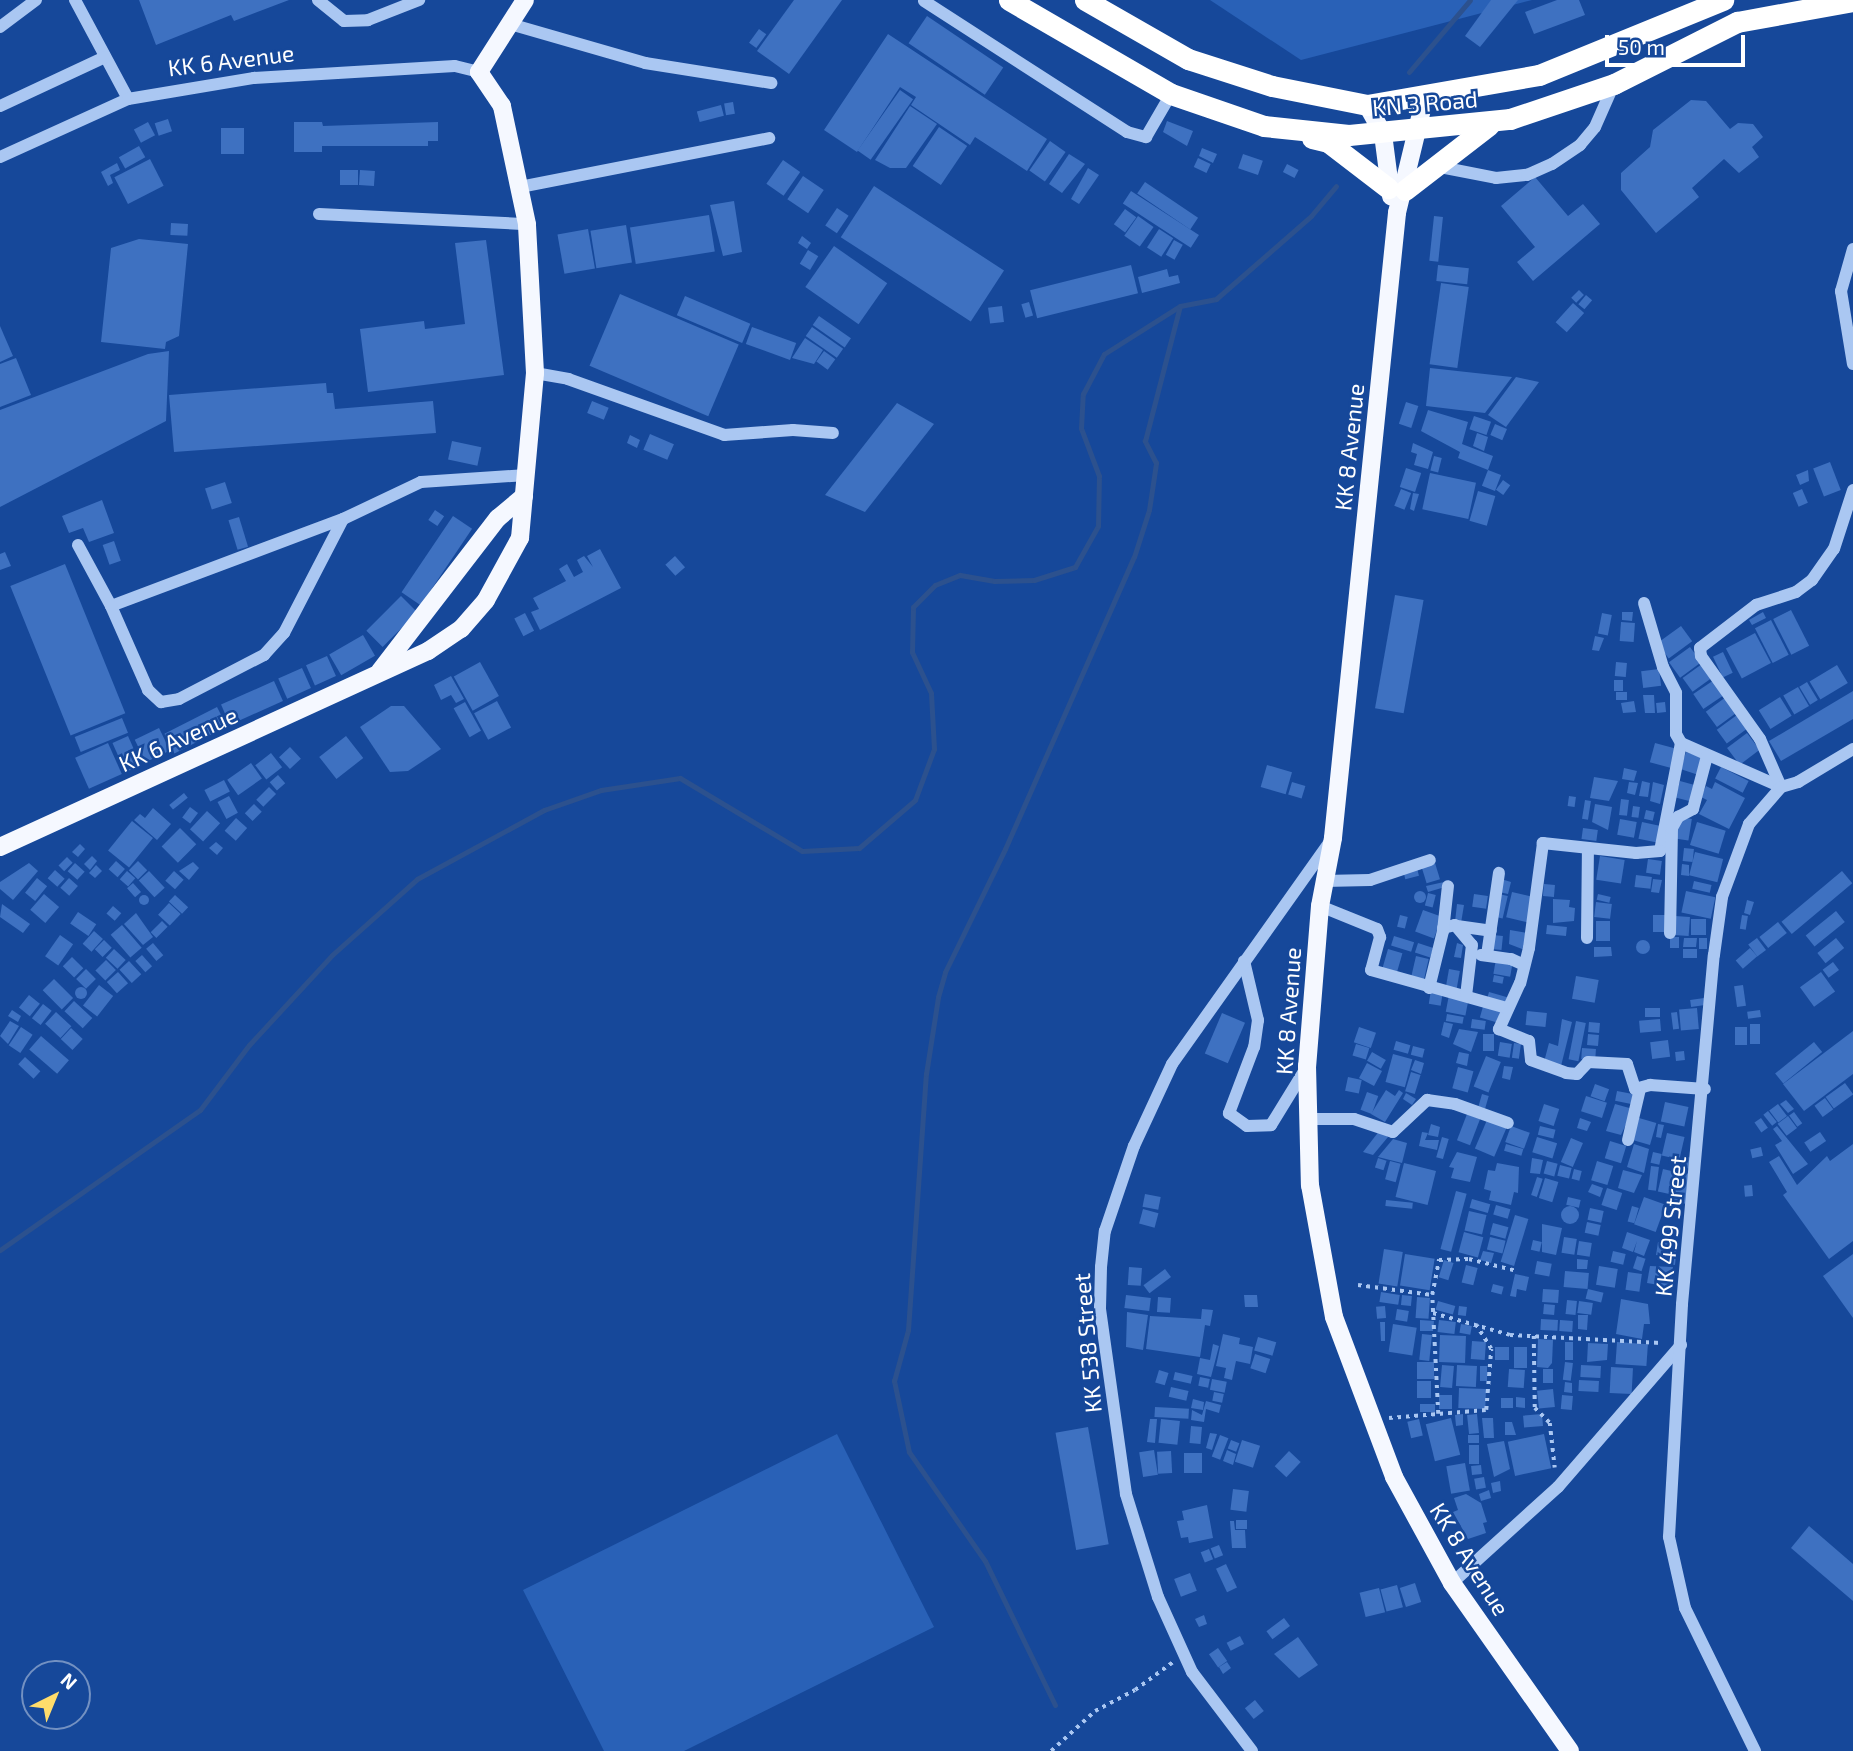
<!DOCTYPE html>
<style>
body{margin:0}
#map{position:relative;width:1853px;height:1751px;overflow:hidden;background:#16489a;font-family:"Exo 2",sans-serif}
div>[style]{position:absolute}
.green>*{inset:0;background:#2961b7}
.stream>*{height:5px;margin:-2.5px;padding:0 2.5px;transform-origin:2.5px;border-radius:2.5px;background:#2c518e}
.building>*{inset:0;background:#3e71c1;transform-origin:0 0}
.round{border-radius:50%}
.path>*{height:3.5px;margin-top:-1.75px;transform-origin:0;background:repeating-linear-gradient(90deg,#aac7f2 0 3.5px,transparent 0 8.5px)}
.minor>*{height:12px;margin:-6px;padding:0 6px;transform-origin:6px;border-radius:6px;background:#aac7f2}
.major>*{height:18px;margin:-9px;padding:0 9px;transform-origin:9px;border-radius:9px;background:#f5f8ff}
.highway>*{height:21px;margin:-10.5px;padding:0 10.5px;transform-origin:10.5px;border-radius:10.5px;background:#fff}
span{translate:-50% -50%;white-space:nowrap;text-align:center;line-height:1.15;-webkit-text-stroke:5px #16489a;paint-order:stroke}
.street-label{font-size:23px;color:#fff}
.north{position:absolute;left:21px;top:1660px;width:70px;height:70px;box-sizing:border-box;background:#16489a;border:2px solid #7391c2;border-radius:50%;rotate:43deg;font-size:19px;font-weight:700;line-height:28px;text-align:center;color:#fff}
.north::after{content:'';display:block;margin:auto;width:24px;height:32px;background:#ffdc6b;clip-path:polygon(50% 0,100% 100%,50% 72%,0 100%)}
.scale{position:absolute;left:1605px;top:35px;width:140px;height:32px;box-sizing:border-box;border:4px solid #fff;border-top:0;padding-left:9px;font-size:21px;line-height:24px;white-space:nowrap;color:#fff;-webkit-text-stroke:5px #16489a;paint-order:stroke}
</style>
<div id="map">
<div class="green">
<div style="clip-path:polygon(1210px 0,1532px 0,1301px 60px)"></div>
<div style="clip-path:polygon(837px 1434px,934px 1627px,684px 1751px,604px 1751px,523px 1590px)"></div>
</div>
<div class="stream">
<div style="left:1409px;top:72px;width:94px;rotate:-49.7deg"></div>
<div style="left:0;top:1250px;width:244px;rotate:-35deg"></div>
<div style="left:200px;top:1110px;width:81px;rotate:-53deg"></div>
<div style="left:249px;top:1045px;width:122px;rotate:-47.3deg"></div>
<div style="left:332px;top:955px;width:114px;rotate:-41.8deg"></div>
<div style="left:417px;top:879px;width:145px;rotate:-28.5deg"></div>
<div style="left:544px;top:810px;width:60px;rotate:-19.3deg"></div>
<div style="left:601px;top:790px;width:80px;rotate:-8.6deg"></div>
<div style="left:680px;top:778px;width:142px;rotate:30.9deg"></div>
<div style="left:802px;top:851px;width:57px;rotate:-3deg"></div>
<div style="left:859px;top:848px;width:74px;rotate:-40.6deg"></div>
<div style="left:915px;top:800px;width:54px;rotate:-69.6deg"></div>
<div style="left:934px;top:749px;width:56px;rotate:-93.1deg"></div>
<div style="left:931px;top:693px;width:45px;rotate:-114.9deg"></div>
<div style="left:912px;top:652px;width:45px;rotate:-88.7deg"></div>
<div style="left:913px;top:607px;width:31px;rotate:-45deg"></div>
<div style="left:935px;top:585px;width:27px;rotate:-22deg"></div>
<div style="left:960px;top:575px;width:35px;rotate:10deg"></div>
<div style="left:994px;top:581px;width:40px;rotate:-1.4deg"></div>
<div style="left:1034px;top:580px;width:43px;rotate:-17.6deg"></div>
<div style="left:1075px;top:567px;width:47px;rotate:-60.7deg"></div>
<div style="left:1098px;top:526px;width:50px;rotate:-88.9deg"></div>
<div style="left:1099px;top:476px;width:51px;rotate:-110.6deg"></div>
<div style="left:1081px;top:428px;width:34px;rotate:-87deg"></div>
<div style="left:1083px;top:394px;width:45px;rotate:-62.3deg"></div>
<div style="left:1104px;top:354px;width:90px;rotate:-32.3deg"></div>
<div style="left:1055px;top:1705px;width:160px;rotate:-115.9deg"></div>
<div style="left:985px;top:1561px;width:133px;rotate:-124.9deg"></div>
<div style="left:909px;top:1452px;width:73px;rotate:-101.9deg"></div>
<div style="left:894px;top:1381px;width:53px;rotate:-74.6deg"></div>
<div style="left:908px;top:1330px;width:257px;rotate:-86deg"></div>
<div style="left:926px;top:1074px;width:78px;rotate:-81.1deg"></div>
<div style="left:938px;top:997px;width:26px;rotate:-74deg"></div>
<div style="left:945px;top:972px;width:137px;rotate:-64deg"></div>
<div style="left:1005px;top:849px;width:319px;rotate:-66.2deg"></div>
<div style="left:1134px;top:557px;width:49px;rotate:-72.3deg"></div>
<div style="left:1149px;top:510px;width:48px;rotate:-81.5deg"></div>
<div style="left:1156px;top:463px;width:25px;rotate:-117deg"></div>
<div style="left:1145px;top:441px;width:139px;rotate:-75.5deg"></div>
<div style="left:1180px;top:306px;width:37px;rotate:-11deg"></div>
<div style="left:1216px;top:299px;width:126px;rotate:-41.1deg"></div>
<div style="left:1311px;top:216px;width:39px;rotate:-50deg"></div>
</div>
<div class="building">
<div style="clip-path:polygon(139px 0,289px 0,234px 21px,231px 15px,156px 45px)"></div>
<div style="clip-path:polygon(794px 0,842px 0,789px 74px,757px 51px)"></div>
<div style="clip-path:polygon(1491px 0,1518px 0,1480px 47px,1465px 36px)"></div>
<div style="clip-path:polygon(1557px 0,1579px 0,1585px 15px,1534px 34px,1525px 12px)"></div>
<div style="left:927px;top:16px;width:92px;height:33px;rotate:34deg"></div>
<div style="left:759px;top:29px;width:9px;height:17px;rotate:36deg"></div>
<div style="clip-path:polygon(888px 34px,1047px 139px,1027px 171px,975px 137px,970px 145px,911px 105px,916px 97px,900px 87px,857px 152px,824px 130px)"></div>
<div style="left:900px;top:90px;width:16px;height:74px;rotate:35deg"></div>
<div style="clip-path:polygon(1691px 100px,1706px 101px,1730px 129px,1738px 123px,1753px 124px,1763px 137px,1752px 147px,1759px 157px,1739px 173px,1724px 159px,1692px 188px,1699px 197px,1656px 233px,1621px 190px,1621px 173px,1650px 147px,1653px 130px)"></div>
<div style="left:733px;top:102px;width:12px;height:9px;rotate:81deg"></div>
<div style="left:721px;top:105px;width:11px;height:25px;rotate:75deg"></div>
<div style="clip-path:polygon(910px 106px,937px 124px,906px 168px,890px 168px,875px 160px)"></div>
<div style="left:168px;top:119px;width:13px;height:14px;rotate:72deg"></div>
<div style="clip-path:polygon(1167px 121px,1193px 131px,1187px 146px,1163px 132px)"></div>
<div style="left:148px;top:122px;width:15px;height:16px;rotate:62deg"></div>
<div style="clip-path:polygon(294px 122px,322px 122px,323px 126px,438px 122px,438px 141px,428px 141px,428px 146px,322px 146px,322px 152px,294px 152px)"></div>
<div style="left:939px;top:127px;width:34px;height:47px;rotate:34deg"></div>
<div style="left:221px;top:128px;width:23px;height:26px"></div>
<div style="left:1050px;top:141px;width:19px;height:36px;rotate:35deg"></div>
<div style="left:139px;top:146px;width:13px;height:23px;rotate:61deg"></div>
<div style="clip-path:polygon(1202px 148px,1217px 154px,1213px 163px,1199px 156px)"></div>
<div style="clip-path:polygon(1069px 154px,1085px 164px,1062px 193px,1049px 184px)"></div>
<div style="left:1243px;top:154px;width:21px;height:15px;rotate:19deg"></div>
<div style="left:1198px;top:158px;width:14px;height:10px;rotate:25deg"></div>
<div style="left:150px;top:159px;width:30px;height:40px;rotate:63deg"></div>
<div style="left:783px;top:160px;width:21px;height:29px;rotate:35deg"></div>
<div style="clip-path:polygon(117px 163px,120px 170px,110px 175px,113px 183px,108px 186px,101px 172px)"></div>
<div style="left:1287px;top:164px;width:13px;height:9px;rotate:27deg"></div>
<div style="clip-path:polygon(1088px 168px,1099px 175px,1079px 204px,1071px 199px)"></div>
<div style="left:340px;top:170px;width:18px;height:15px"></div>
<div style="left:360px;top:170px;width:15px;height:15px;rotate:4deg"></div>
<div style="left:803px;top:176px;width:25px;height:28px;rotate:34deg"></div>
<div style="clip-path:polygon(1535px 177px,1568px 216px,1583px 204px,1600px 224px,1533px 281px,1517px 262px,1535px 247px,1501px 206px)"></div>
<div style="left:1145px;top:182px;width:64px;height:14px;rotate:34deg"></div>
<div style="left:874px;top:186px;width:155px;height:61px;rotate:33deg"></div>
<div style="left:1131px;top:191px;width:81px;height:15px;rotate:33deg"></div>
<div style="clip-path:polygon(734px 201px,742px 252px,723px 256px,710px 205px)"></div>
<div style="left:837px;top:208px;width:14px;height:21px;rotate:34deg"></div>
<div style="left:1125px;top:209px;width:14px;height:19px;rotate:36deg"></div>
<div style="left:709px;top:215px;width:37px;height:80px;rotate:81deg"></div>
<div style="left:1138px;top:216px;width:19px;height:24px;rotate:35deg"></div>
<div style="left:1434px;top:216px;width:9px;height:45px;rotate:6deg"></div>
<div style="left:171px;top:223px;width:17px;height:12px;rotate:3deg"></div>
<div style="left:626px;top:225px;width:38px;height:36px;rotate:81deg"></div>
<div style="left:588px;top:229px;width:40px;height:31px;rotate:80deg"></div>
<div style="left:1159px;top:229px;width:17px;height:22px;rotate:33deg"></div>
<div style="clip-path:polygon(802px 236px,811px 243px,807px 249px,798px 243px)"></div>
<div style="clip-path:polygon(139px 239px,188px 244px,179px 336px,166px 342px,165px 349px,101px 342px,111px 248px)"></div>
<div style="clip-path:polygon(486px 240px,504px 375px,368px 392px,360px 329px,424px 321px,425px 329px,465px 324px,455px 243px)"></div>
<div style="left:1174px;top:240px;width:10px;height:17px;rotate:29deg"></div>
<div style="left:834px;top:246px;width:65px;height:50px;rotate:35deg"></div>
<div style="left:808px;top:250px;width:12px;height:16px;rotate:31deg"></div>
<div style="left:1131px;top:265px;width:29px;height:104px;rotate:76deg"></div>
<div style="left:1438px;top:265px;width:31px;height:16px;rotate:6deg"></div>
<div style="clip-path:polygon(1167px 269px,1169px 277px,1178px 275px,1180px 283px,1142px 293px,1138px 277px)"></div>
<div style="left:1441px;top:283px;width:28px;height:82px;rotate:8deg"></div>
<div style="left:1579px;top:290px;width:7px;height:11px;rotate:45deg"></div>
<div style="left:620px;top:294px;width:129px;height:78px;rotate:23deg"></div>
<div style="left:1586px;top:295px;width:8px;height:12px;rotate:40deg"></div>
<div style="left:685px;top:296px;width:71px;height:21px;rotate:23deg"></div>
<div style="left:1029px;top:302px;width:14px;height:8px;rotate:73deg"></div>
<div style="left:1573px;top:303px;width:15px;height:26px;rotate:42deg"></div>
<div style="left:1002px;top:306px;width:16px;height:14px;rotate:83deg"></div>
<div style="left:819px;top:316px;width:39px;height:11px;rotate:35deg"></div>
<div style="clip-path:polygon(0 326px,13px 356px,0 362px)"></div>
<div style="left:752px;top:327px;width:47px;height:18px;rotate:20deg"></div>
<div style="left:812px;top:327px;width:38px;height:11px;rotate:35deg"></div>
<div style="clip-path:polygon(805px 338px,823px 350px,814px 364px,792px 358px)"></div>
<div style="clip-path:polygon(169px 351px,166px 421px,0 507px,0 410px,148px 354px)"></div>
<div style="left:824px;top:351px;width:14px;height:13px;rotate:36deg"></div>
<div style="clip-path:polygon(16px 358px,31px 395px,0 407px,0 364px)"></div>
<div style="clip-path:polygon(1430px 368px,1512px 377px,1485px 413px,1426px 406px)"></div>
<div style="clip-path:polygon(1516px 377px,1539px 382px,1506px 427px,1488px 415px)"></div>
<div style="clip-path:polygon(326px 383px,327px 393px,333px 393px,335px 409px,433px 401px,436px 433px,174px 452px,169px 395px)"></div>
<div style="left:592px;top:401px;width:18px;height:13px;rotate:22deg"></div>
<div style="left:1406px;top:402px;width:13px;height:23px;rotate:18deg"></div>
<div style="clip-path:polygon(897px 403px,934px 424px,865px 512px,825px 495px)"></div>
<div style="clip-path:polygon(1428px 410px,1468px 422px,1462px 444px,1493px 456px,1488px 470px,1458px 458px,1460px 452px,1421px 431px)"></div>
<div style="left:1474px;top:416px;width:18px;height:14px;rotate:19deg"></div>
<div style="left:1495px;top:424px;width:13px;height:12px;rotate:23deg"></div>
<div style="clip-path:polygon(1477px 433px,1488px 437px,1484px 451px,1473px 446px)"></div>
<div style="left:650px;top:434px;width:26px;height:17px;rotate:23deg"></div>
<div style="clip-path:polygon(630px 435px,640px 440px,637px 448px,627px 443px)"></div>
<div style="left:452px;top:441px;width:30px;height:19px;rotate:12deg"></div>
<div style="clip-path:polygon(1413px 443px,1433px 452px,1428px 469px,1414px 465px,1417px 454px,1411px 452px)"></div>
<div style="left:1434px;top:456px;width:8px;height:15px;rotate:14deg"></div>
<div style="left:1830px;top:462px;width:30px;height:18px;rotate:69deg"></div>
<div style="left:1406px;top:468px;width:16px;height:20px;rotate:18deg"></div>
<div style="left:1488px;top:470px;width:14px;height:17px;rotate:21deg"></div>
<div style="clip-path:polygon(1808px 470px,1809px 481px,1800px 485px,1796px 475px)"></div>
<div style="left:1430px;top:473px;width:47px;height:37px;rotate:12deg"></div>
<div style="left:1503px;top:480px;width:9px;height:12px;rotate:36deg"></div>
<div style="left:225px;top:482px;width:22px;height:21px;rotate:72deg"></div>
<div style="left:1401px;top:489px;width:11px;height:18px;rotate:22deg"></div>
<div style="left:1802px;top:489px;width:15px;height:10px;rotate:67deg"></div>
<div style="left:1478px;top:491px;width:18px;height:31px;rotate:16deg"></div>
<div style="clip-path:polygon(1413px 493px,1419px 494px,1414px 511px,1410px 509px)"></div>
<div style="clip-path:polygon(102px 500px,114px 533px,89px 542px,83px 528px,69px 533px,62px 516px)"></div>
<div style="left:435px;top:510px;width:11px;height:12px;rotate:34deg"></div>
<div style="left:453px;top:516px;width:23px;height:92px;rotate:34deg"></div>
<div style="left:239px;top:517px;width:31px;height:11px;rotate:73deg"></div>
<div style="left:114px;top:541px;width:21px;height:12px;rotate:71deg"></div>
<div style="clip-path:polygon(600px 549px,621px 588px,540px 630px,531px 612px,539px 609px,533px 598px,566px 581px,559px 569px,567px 564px,574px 577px,583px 572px,577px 560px,584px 556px,593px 567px,587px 556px)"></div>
<div style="clip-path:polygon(5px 552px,11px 566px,0 570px,0 554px)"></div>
<div style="left:675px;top:556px;width:15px;height:13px;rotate:48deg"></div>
<div style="left:65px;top:564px;width:161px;height:59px;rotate:68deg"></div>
<div style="left:1395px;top:595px;width:29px;height:115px;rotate:10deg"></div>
<div style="left:401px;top:596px;width:23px;height:49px;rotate:45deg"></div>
<div style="left:1791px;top:610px;width:40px;height:20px;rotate:63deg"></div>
<div style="clip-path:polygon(1622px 612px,1633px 612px,1632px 621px,1622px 620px)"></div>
<div style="clip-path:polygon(1763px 612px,1766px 618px,1752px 625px,1749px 620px)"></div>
<div style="left:525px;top:613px;width:20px;height:12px;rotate:63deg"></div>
<div style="left:1602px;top:613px;width:10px;height:21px;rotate:11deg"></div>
<div style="left:1771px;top:620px;width:39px;height:18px;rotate:63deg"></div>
<div style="left:1621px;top:622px;width:14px;height:19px;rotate:4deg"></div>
<div style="left:1681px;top:626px;width:19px;height:29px;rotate:54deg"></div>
<div style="left:1755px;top:633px;width:34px;height:33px;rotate:62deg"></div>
<div style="left:363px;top:635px;width:24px;height:39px;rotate:60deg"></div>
<div style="clip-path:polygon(1595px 636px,1604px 638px,1599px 651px,1592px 650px)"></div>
<div style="left:1690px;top:647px;width:19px;height:26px;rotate:54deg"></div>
<div style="left:1723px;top:652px;width:23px;height:11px;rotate:65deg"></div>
<div style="left:327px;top:656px;width:22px;height:23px;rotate:66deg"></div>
<div style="left:480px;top:662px;width:39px;height:30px;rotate:61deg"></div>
<div style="left:1616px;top:662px;width:11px;height:14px;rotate:5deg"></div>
<div style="left:1702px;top:664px;width:17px;height:24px;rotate:54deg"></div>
<div style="left:1837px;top:665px;width:21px;height:32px;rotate:59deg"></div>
<div style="left:302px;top:668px;width:22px;height:26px;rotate:66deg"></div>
<div style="left:1659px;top:669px;width:17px;height:18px;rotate:83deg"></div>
<div style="clip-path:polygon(451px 676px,464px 699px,456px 703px,451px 695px,441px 700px,434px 685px)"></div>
<div style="left:1614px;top:680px;width:9px;height:11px"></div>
<div style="left:1714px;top:680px;width:18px;height:25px;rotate:56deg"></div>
<div style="left:274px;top:681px;width:22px;height:58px;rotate:66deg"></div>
<div style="left:1807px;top:682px;width:21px;height:9px;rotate:59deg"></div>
<div style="left:1798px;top:687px;width:22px;height:17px;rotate:60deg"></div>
<div style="clip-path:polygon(1853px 691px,1853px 719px,1781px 761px,1769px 741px)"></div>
<div style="left:1627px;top:692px;width:8px;height:11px;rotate:90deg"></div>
<div style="clip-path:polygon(1643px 695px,1654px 695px,1655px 713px,1645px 713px)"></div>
<div style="left:1726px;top:697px;width:19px;height:25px;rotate:54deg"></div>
<div style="left:1780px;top:697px;width:22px;height:25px;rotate:58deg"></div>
<div style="left:497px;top:701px;width:30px;height:26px;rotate:62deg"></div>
<div style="clip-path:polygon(1634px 701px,1636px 712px,1623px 713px,1621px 703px)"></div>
<div style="left:465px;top:702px;width:33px;height:13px;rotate:61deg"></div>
<div style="left:1665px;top:702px;width:10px;height:9px;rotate:84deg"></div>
<div style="clip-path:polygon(391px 706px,404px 706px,441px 749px,408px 771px,390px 772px,360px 727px)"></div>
<div style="left:217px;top:707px;width:22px;height:59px;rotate:63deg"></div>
<div style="left:1737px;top:715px;width:17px;height:25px;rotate:54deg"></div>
<div style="left:122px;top:718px;width:16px;height:51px;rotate:68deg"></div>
<div style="left:159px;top:728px;width:25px;height:27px;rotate:64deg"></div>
<div style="left:1747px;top:733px;width:21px;height:25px;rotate:53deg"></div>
<div style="left:128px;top:736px;width:32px;height:17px;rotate:66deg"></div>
<div style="left:346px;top:736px;width:28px;height:34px;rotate:52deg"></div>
<div style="left:108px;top:743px;width:34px;height:36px;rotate:66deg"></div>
<div style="left:1655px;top:743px;width:23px;height:20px;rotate:15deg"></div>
<div style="left:290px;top:747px;width:16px;height:15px;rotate:47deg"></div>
<div style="left:1686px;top:752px;width:19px;height:18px;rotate:18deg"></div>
<div style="left:271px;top:753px;width:18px;height:20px;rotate:52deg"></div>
<div style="left:251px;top:763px;width:19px;height:29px;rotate:55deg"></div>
<div style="left:1267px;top:765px;width:26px;height:23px;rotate:16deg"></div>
<div style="left:1721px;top:767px;width:31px;height:13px;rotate:27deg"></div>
<div style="clip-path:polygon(1624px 768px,1637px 771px,1634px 781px,1622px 779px)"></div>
<div style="left:278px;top:775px;width:11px;height:11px;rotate:49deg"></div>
<div style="clip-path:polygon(1594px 777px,1618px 781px,1609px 801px,1590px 798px)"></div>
<div style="left:224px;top:780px;width:13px;height:22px;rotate:63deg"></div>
<div style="clip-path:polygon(1642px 781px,1650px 783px,1648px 797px,1639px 796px)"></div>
<div style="left:1680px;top:781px;width:16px;height:17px;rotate:15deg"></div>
<div style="left:1292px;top:782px;width:14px;height:13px;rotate:17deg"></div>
<div style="clip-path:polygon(1629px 782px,1638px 783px,1635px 795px,1627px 793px)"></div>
<div style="clip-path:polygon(1653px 782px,1664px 785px,1660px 804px,1650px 801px)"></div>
<div style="clip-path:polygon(1715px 782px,1745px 798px,1729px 829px,1699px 814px,1707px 800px,1701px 797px,1706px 786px,1712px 789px)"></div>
<div style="left:269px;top:787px;width:10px;height:18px;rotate:45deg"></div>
<div style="left:184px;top:793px;width:6px;height:19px;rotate:51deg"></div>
<div style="left:229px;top:796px;width:19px;height:13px;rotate:62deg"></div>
<div style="left:1569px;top:796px;width:7px;height:10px;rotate:8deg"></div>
<div style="left:1621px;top:799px;width:8px;height:16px;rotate:7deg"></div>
<div style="left:1585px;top:800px;width:6px;height:19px;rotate:9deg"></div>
<div style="left:254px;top:804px;width:11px;height:13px;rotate:45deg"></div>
<div style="clip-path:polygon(1595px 804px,1612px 807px,1608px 830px,1592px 822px)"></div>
<div style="left:1633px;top:806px;width:7px;height:11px;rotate:8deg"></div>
<div style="left:190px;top:807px;width:10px;height:13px;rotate:37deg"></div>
<div style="clip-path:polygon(153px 808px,171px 824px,157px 840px,134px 820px,140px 814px,145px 818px)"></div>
<div style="left:1646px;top:810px;width:9px;height:9px;rotate:13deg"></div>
<div style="left:207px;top:811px;width:18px;height:25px;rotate:43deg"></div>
<div style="left:1680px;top:817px;width:12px;height:22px;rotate:9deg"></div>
<div style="left:236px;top:818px;width:15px;height:17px;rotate:42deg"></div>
<div style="left:1620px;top:819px;width:17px;height:16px;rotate:10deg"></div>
<div style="left:132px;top:821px;width:27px;height:38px;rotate:39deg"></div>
<div style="left:1642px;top:822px;width:19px;height:17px;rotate:12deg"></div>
<div style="left:1697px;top:822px;width:30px;height:24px;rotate:17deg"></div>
<div style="left:180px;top:828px;width:23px;height:26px;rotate:45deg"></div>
<div style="left:1583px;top:828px;width:15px;height:11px;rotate:8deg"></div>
<div style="clip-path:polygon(216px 842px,223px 848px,217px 855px,209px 848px)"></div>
<div style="clip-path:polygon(80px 844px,85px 849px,78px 857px,72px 852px)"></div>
<div style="left:1684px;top:848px;width:10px;height:13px;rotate:6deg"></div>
<div style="left:1695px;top:852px;width:29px;height:24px;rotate:14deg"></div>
<div style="clip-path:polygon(92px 856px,97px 861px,90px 870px,84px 864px)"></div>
<div style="left:1600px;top:856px;width:25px;height:24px;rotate:9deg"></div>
<div style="left:67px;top:857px;width:8px;height:12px;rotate:45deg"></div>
<div style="left:1648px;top:859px;width:14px;height:14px;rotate:8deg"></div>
<div style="left:116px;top:861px;width:12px;height:11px;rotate:42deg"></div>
<div style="left:138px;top:861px;width:13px;height:13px;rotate:45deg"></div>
<div style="clip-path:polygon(193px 862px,199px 868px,189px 880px,179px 871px)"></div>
<div style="clip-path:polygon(29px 863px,38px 871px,13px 900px,0 889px,0 882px)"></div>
<div style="left:75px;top:863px;width:13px;height:11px;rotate:42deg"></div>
<div style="left:1435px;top:863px;width:17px;height:14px;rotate:73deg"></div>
<div style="clip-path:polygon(1682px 864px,1689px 865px,1689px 876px,1681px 875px)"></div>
<div style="clip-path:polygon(96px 865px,102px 871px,95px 878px,89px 873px)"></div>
<div style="left:1417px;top:868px;width:8px;height:14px;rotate:76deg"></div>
<div style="left:55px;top:870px;width:13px;height:11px;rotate:42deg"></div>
<div style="left:127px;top:871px;width:11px;height:11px;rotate:41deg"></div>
<div style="left:149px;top:871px;width:23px;height:14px;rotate:47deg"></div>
<div style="left:174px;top:871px;width:13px;height:13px;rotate:42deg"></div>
<div style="left:1842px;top:871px;width:16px;height:79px;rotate:50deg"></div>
<div style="left:1636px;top:875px;width:16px;height:12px;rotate:7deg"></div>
<div style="left:37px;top:878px;width:13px;height:19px;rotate:39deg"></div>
<div style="left:69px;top:878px;width:12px;height:13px;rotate:42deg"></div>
<div style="clip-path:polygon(1501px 879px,1511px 882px,1508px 894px,1499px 892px)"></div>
<div style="clip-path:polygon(1653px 879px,1662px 880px,1659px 893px,1651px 892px)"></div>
<div style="left:1694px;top:881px;width:18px;height:8px;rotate:13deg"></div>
<div style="clip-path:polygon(1444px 882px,1445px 887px,1428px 892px,1426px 886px)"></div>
<div style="left:133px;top:883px;width:12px;height:8px;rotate:48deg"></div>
<div style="left:1544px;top:884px;width:11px;height:12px;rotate:5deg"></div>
<div style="left:1686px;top:891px;width:30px;height:22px;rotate:12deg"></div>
<div class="round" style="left:1414px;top:891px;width:12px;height:12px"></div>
<div style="left:1512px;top:892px;width:22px;height:26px;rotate:13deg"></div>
<div style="left:1428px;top:893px;width:8px;height:13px;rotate:14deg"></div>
<div style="left:44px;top:894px;width:20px;height:21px;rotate:41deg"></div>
<div style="left:1474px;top:894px;width:14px;height:13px;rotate:8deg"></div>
<div style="left:1499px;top:894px;width:9px;height:23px;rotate:13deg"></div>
<div style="left:1598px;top:894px;width:13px;height:6px;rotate:13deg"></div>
<div class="round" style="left:139px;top:895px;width:10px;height:10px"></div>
<div style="left:175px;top:895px;width:18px;height:9px;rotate:43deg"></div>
<div style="clip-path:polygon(1553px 899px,1570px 900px,1569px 907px,1575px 908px,1574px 921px,1553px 923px)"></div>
<div style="clip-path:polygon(1747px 900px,1754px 902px,1750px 915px,1744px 913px)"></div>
<div style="left:1596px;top:902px;width:16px;height:15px;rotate:7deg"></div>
<div style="left:169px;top:903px;width:16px;height:16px;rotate:43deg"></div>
<div style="clip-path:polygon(2px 904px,30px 924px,23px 933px,0 917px)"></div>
<div style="clip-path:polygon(1457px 904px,1464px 905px,1461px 923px,1455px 922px)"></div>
<div style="left:113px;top:906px;width:11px;height:10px;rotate:41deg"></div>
<div style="left:1423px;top:910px;width:20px;height:23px;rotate:20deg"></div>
<div style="left:1836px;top:911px;width:14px;height:39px;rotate:51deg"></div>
<div style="left:78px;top:912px;width:22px;height:14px;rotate:34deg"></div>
<div style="clip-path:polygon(136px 913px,153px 937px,143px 945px,124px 924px)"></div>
<div style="left:1400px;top:915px;width:8px;height:12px;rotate:14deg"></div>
<div style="left:1653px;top:915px;width:13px;height:17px"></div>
<div style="left:1742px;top:915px;width:6px;height:14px;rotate:9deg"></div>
<div style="left:1675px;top:916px;width:15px;height:19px;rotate:4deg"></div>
<div style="left:1691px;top:919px;width:15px;height:16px"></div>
<div style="left:162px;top:921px;width:8px;height:16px;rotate:45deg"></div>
<div style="left:1596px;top:921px;width:14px;height:20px"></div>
<div style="left:1778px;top:922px;width:14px;height:24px;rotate:51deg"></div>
<div style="left:122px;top:925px;width:30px;height:15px;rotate:49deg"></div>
<div style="left:1547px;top:925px;width:20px;height:9px;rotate:6deg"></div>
<div style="clip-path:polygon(1510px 930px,1528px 933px,1527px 951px,1509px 944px)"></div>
<div style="left:94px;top:931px;width:12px;height:17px;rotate:42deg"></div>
<div style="left:60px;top:935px;width:16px;height:26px;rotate:35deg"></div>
<div style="left:1493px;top:935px;width:10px;height:14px;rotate:6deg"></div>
<div style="left:1394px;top:936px;width:21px;height:10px;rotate:17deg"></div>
<div style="left:1670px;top:937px;width:9px;height:11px"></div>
<div style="clip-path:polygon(1684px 938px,1697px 938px,1696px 947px,1683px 947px)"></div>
<div style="left:1699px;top:938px;width:8px;height:11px"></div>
<div style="left:1757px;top:938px;width:15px;height:11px;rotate:53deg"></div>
<div style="left:1836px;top:938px;width:13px;height:24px;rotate:51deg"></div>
<div class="round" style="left:1636px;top:940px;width:14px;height:14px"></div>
<div style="left:104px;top:940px;width:11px;height:13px;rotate:45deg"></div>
<div style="left:153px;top:943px;width:16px;height:9px;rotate:50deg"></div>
<div style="left:1418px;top:943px;width:16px;height:10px;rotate:18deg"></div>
<div style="clip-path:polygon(1457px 943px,1463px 945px,1461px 958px,1454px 957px)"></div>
<div style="clip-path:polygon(1594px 947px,1611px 947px,1612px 956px,1594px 957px)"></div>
<div style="left:1750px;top:948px;width:11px;height:19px;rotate:49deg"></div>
<div style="left:114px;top:949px;width:16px;height:12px;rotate:43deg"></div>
<div style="left:1388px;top:949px;width:15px;height:23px;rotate:16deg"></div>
<div style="left:1683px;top:949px;width:14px;height:9px"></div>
<div style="left:142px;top:955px;width:15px;height:9px;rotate:48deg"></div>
<div style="left:1416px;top:956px;width:13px;height:21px;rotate:13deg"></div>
<div style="left:72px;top:957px;width:16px;height:13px;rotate:45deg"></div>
<div style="left:1496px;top:959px;width:17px;height:15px;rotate:10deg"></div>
<div style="left:106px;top:960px;width:14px;height:15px;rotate:45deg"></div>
<div style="left:129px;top:961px;width:18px;height:13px;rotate:47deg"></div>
<div style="left:1833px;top:962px;width:10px;height:13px;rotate:53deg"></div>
<div style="left:86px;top:969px;width:14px;height:14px;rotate:45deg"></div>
<div style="left:1449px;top:969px;width:11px;height:21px;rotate:10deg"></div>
<div style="left:118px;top:972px;width:15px;height:15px;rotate:48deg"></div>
<div style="left:1821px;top:972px;width:24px;height:26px;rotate:54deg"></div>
<div style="left:1494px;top:975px;width:10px;height:7px;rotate:11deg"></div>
<div style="left:1576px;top:976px;width:23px;height:23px;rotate:10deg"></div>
<div style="left:54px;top:979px;width:27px;height:16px;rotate:45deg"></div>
<div style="left:99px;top:985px;width:18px;height:26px;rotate:38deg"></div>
<div style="left:1743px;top:985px;width:21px;height:9px;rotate:82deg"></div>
<div class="round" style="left:75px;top:987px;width:12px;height:12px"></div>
<div style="left:1431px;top:990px;width:12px;height:14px;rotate:9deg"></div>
<div style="left:1489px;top:992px;width:19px;height:9px;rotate:16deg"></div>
<div style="left:29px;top:995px;width:14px;height:16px;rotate:39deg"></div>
<div style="left:1449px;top:995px;width:20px;height:17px;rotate:11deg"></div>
<div style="left:1704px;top:998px;width:7px;height:14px;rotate:82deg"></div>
<div style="left:74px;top:1001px;width:25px;height:14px;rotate:43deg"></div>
<div style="left:1484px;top:1003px;width:18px;height:15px;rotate:16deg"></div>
<div style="left:43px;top:1004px;width:11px;height:18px;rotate:38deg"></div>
<div style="left:1660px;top:1008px;width:9px;height:15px;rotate:90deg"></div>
<div style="left:1697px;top:1008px;width:21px;height:18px;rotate:85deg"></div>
<div style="clip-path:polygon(12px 1010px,21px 1016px,18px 1022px,8px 1016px)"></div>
<div style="left:1760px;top:1010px;width:7px;height:13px;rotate:82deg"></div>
<div style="left:1527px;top:1011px;width:20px;height:14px;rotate:6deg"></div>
<div style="left:56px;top:1012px;width:21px;height:16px;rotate:43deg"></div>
<div style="left:1677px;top:1012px;width:17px;height:6px;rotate:83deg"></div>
<div style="left:1222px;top:1013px;width:25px;height:44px;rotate:23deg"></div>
<div style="left:1447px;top:1014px;width:17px;height:7px;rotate:10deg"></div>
<div style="left:1472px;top:1019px;width:14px;height:9px;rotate:8deg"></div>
<div style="clip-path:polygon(1562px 1019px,1572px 1022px,1561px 1066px,1544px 1062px,1549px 1043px,1558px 1046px)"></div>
<div style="left:1660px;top:1019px;width:12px;height:21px;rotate:85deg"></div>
<div style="clip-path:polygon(10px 1021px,19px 1026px,8px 1044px,0 1036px)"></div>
<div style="left:1576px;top:1021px;width:10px;height:39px;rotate:11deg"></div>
<div style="clip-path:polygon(1444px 1022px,1453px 1024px,1449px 1038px,1441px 1035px)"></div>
<div style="left:1589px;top:1022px;width:11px;height:10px;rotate:5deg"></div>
<div style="left:1750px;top:1024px;width:10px;height:20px"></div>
<div style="left:21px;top:1027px;width:14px;height:22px;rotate:34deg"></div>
<div style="left:1359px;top:1027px;width:18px;height:16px;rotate:19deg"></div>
<div style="left:1735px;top:1027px;width:12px;height:18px"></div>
<div style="left:71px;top:1028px;width:16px;height:15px;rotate:43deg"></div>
<div style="clip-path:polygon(1459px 1029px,1478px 1032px,1471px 1052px,1453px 1044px)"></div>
<div style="clip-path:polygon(1853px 1031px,1853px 1074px,1804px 1111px,1783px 1084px)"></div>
<div style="left:1483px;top:1034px;width:11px;height:17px"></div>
<div style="left:1588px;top:1034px;width:11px;height:11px;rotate:5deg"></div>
<div style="left:41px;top:1036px;width:37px;height:18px;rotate:41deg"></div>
<div style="left:1668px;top:1040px;width:17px;height:18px;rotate:83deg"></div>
<div style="left:1396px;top:1041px;width:15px;height:9px;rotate:16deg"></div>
<div style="left:1500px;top:1042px;width:12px;height:14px;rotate:9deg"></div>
<div style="left:1814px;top:1042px;width:13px;height:50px;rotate:51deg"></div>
<div style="left:1514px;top:1043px;width:7px;height:15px;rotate:8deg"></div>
<div style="left:1356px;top:1044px;width:14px;height:12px;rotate:17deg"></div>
<div style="left:1413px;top:1046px;width:12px;height:9px;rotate:14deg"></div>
<div style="left:1582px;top:1048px;width:14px;height:11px;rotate:4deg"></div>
<div style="left:1684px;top:1051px;width:9px;height:9px;rotate:84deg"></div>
<div style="left:1372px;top:1052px;width:16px;height:10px;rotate:30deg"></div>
<div style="clip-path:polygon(1459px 1052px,1469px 1054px,1467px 1066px,1456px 1063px)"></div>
<div style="left:1393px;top:1054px;width:20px;height:29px;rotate:15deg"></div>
<div style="left:1486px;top:1056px;width:16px;height:33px;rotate:22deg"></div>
<div style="left:25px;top:1057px;width:21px;height:10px;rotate:43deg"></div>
<div style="clip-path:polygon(1415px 1060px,1424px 1063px,1421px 1074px,1411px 1070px)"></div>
<div style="left:1367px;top:1063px;width:17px;height:17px;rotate:28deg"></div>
<div style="clip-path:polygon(1504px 1066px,1513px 1067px,1510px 1080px,1502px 1078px)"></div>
<div style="left:1458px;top:1067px;width:16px;height:22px;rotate:15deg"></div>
<div style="left:1411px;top:1072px;width:10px;height:20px;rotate:17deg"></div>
<div style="left:1348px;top:1077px;width:14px;height:14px;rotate:12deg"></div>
<div style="left:1845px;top:1083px;width:14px;height:24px;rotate:54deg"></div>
<div style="left:1595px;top:1084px;width:15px;height:13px;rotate:20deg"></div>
<div style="clip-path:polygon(1386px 1090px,1395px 1096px,1399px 1090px,1403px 1093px,1385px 1122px,1371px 1114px)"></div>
<div style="left:1617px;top:1091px;width:20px;height:10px;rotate:11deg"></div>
<div style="left:1367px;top:1092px;width:12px;height:19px;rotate:20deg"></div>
<div style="clip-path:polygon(1406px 1093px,1416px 1099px,1412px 1105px,1403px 1099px)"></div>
<div style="left:1482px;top:1094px;width:7px;height:13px;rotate:16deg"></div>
<div style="left:1586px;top:1096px;width:22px;height:16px;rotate:18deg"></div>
<div style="left:1825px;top:1098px;width:14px;height:13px;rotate:54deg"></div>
<div style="clip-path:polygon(1786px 1100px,1794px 1109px,1788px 1113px,1780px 1104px)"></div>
<div style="left:1665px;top:1102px;width:24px;height:20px;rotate:12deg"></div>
<div style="left:1544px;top:1104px;width:16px;height:18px;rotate:18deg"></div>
<div style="clip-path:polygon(1615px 1104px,1633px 1109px,1621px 1135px,1606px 1131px)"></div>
<div style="left:1778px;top:1104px;width:15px;height:11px;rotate:53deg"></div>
<div style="left:1768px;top:1111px;width:14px;height:6px;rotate:51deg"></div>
<div style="left:1794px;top:1112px;width:14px;height:6px;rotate:54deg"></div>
<div style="left:1467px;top:1114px;width:14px;height:28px;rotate:21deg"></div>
<div style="left:1788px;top:1116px;width:15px;height:13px;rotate:53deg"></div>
<div style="clip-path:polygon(1580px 1118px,1591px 1122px,1587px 1131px,1577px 1128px)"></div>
<div style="left:1639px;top:1118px;width:18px;height:23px;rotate:16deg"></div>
<div style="left:1761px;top:1118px;width:12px;height:8px;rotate:55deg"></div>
<div style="left:1487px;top:1120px;width:21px;height:31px;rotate:23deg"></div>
<div style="clip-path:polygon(1431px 1124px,1440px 1127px,1438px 1137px,1428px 1135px)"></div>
<div style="clip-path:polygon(1658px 1124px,1664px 1125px,1661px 1138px,1656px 1137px)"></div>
<div style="left:1511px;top:1126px;width:20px;height:17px;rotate:20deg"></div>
<div style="left:1540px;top:1126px;width:16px;height:9px;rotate:14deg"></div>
<div style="clip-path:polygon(1777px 1126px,1808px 1164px,1793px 1174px,1775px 1145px,1782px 1141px,1773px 1129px)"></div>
<div style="clip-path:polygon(1380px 1130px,1388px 1137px,1373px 1155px,1363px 1152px)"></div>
<div style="clip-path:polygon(1422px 1132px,1428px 1133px,1425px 1140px,1439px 1140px,1437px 1150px,1419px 1146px)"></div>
<div style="left:1820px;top:1132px;width:11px;height:19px;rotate:56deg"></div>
<div style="left:1667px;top:1133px;width:18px;height:23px;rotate:13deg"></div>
<div style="left:1442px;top:1137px;width:7px;height:21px;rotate:16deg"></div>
<div style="left:1537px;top:1137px;width:21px;height:16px;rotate:17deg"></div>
<div style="left:1571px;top:1138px;width:13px;height:26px;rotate:23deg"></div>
<div style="clip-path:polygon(1393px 1139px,1407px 1143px,1402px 1163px,1378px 1157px)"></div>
<div style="left:1610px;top:1141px;width:17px;height:18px;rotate:17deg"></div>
<div style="left:1506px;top:1144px;width:18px;height:7px;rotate:16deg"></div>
<div style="clip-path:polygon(1634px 1144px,1649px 1149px,1644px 1173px,1627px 1167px)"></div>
<div style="clip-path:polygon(1853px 1144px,1853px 1241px,1829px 1259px,1783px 1195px,1787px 1192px,1769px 1162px,1779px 1156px,1797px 1185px,1827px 1156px,1830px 1161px)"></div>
<div style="left:1761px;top:1147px;width:9px;height:11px;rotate:77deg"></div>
<div style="clip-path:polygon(1457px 1152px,1477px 1157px,1470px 1182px,1451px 1178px,1454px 1168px,1449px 1167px)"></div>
<div style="left:1653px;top:1152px;width:9px;height:11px;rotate:13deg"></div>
<div style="clip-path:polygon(1683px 1156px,1692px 1158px,1690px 1169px,1680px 1166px)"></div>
<div style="left:1378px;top:1158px;width:9px;height:10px;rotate:18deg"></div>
<div style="clip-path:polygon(1532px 1158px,1543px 1160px,1540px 1174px,1530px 1173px)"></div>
<div style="left:1390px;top:1161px;width:11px;height:19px;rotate:15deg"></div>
<div style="left:1547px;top:1161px;width:11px;height:13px;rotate:15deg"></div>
<div style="left:1597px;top:1161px;width:17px;height:20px;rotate:17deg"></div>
<div style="left:1404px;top:1163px;width:33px;height:35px;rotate:14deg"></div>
<div style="clip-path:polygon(1497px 1163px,1519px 1167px,1518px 1193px,1514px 1192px,1511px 1205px,1489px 1200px,1491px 1191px,1484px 1189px,1488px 1170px,1495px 1171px)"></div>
<div style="left:1560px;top:1165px;width:12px;height:11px;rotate:14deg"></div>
<div style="left:1651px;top:1166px;width:8px;height:24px;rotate:7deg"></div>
<div style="left:1574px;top:1169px;width:8px;height:10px;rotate:14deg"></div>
<div style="left:1663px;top:1169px;width:13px;height:23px;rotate:13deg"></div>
<div style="clip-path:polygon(1623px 1170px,1642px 1175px,1634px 1193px,1618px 1188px)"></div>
<div style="left:1679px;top:1172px;width:15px;height:30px;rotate:11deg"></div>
<div style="left:1537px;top:1177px;width:6px;height:19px;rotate:18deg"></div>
<div style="left:1545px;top:1178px;width:14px;height:21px;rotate:17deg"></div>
<div style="clip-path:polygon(1592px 1184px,1603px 1188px,1600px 1197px,1588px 1192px)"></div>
<div style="left:1752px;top:1185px;width:11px;height:8px;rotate:85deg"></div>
<div style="left:1607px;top:1188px;width:16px;height:18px;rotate:18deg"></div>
<div style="left:1456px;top:1191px;width:11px;height:60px;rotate:15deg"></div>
<div style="left:1145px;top:1194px;width:16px;height:13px;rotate:11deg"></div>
<div style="left:1568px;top:1197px;width:13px;height:8px;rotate:13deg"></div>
<div style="left:1644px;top:1197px;width:23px;height:29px;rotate:20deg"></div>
<div style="left:1472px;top:1199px;width:19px;height:9px;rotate:16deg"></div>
<div style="left:1386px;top:1200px;width:27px;height:6px;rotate:6deg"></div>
<div style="left:1496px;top:1205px;width:15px;height:10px;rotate:16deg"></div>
<div class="round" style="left:1561px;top:1206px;width:18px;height:18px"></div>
<div style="left:1632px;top:1206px;width:7px;height:16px;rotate:16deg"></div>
<div style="left:1590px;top:1208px;width:14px;height:12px;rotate:12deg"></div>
<div style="left:1143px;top:1209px;width:16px;height:15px;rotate:15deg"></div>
<div style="left:1469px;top:1211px;width:18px;height:20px;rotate:13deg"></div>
<div style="left:1515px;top:1215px;width:14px;height:49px;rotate:17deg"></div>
<div style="left:1587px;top:1222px;width:14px;height:11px;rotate:12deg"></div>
<div style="left:1493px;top:1223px;width:16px;height:12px;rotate:15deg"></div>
<div style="clip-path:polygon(1542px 1224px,1562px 1228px,1556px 1255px,1542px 1252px)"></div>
<div style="left:1464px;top:1232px;width:20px;height:21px;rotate:15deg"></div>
<div style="clip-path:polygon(1627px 1232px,1650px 1240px,1644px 1256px,1634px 1252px,1637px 1241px,1633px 1252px,1622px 1248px)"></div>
<div style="left:1490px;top:1237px;width:16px;height:13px;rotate:14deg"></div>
<div style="left:1564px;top:1237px;width:13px;height:16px;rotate:9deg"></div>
<div style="left:1533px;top:1240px;width:9px;height:10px;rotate:13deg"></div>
<div style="left:1579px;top:1241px;width:13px;height:14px;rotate:9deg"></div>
<div style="clip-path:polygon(1658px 1242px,1677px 1245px,1675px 1265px,1662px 1262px,1663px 1256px,1656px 1255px)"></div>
<div style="left:1384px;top:1249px;width:19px;height:35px;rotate:9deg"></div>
<div style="clip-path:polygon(1483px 1251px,1494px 1253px,1491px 1263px,1480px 1260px)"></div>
<div style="left:1613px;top:1251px;width:13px;height:11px;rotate:13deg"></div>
<div style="left:1405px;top:1254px;width:30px;height:32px;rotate:9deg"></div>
<div style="clip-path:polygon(1853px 1254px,1853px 1318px,1823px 1276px)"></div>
<div style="left:1637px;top:1256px;width:9px;height:13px;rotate:18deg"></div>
<div style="clip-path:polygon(1577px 1259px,1588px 1260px,1587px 1269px,1577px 1269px)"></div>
<div style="left:1444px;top:1260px;width:10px;height:18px;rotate:17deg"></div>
<div style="left:1537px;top:1261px;width:15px;height:13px;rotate:11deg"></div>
<div style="left:1466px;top:1265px;width:12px;height:18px;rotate:14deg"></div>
<div style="left:1599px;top:1266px;width:19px;height:19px;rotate:9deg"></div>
<div style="clip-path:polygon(1650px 1266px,1673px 1267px,1671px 1287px,1647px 1283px)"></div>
<div style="left:1129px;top:1267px;width:13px;height:18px;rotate:4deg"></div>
<div style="left:1165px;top:1269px;width:10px;height:27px;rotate:53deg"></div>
<div style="left:1565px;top:1271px;width:24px;height:16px;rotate:5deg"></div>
<div style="left:1628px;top:1272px;width:14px;height:18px;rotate:8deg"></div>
<div style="clip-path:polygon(1515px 1274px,1529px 1277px,1526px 1291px,1517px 1289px,1516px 1297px,1510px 1296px)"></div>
<div style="left:1493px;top:1284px;width:11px;height:8px;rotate:15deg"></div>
<div style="left:1543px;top:1289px;width:16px;height:13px;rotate:4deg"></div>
<div style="left:1588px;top:1289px;width:16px;height:10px;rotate:14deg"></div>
<div style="left:1381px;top:1292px;width:19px;height:10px;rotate:9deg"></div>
<div style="left:1126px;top:1295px;width:25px;height:13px;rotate:7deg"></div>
<div style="clip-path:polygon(1244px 1295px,1257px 1295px,1258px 1307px,1245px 1307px)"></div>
<div style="left:1402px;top:1295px;width:10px;height:10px;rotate:6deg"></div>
<div style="left:1158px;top:1297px;width:13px;height:15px;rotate:4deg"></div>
<div style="left:1417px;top:1297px;width:13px;height:21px;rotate:4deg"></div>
<div style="clip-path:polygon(1621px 1299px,1648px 1304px,1650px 1324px,1644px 1324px,1642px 1339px,1616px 1334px)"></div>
<div style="left:1567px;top:1300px;width:10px;height:14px;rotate:6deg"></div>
<div style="left:1438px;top:1301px;width:18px;height:9px;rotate:16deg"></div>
<div style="left:1579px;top:1301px;width:14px;height:12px;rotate:8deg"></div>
<div style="left:1544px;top:1304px;width:11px;height:10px;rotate:5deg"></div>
<div style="left:1385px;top:1306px;width:12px;height:9px;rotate:85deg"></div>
<div style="left:1459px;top:1306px;width:8px;height:9px;rotate:7deg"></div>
<div style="clip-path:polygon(1202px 1309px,1213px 1310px,1210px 1326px,1205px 1325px,1200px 1357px,1146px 1349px,1150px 1316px,1201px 1319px)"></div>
<div style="left:1397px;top:1309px;width:12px;height:11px;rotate:9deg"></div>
<div style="clip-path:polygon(1127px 1312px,1148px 1315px,1143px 1350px,1126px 1347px)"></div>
<div style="clip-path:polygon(1578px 1315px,1588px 1315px,1587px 1330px,1578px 1329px)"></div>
<div style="left:1541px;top:1319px;width:17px;height:11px;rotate:3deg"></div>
<div style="clip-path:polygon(1420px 1320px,1434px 1321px,1433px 1331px,1420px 1331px)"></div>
<div style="left:1439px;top:1320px;width:17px;height:12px;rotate:7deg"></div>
<div style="left:1560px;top:1320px;width:13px;height:11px;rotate:4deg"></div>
<div style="clip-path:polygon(1380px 1322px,1385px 1322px,1385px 1341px,1381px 1341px)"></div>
<div style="left:1393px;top:1324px;width:24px;height:28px;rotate:9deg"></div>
<div style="left:1461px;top:1324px;width:11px;height:9px;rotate:10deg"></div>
<div style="clip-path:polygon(1223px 1334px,1240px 1338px,1239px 1344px,1253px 1347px,1250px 1364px,1236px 1361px,1232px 1380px,1224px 1378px,1226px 1368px,1216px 1366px)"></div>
<div style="left:1422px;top:1334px;width:10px;height:26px;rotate:6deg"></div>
<div style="left:1440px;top:1335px;width:26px;height:27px;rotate:2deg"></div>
<div style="left:1258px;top:1337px;width:19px;height:14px;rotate:16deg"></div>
<div style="clip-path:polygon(1538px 1339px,1553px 1340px,1552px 1363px,1548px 1368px,1537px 1367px)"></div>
<div style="left:1472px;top:1341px;width:14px;height:18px;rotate:4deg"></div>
<div style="left:1565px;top:1342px;width:8px;height:18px"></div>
<div style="left:1617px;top:1342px;width:31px;height:22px;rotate:4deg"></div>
<div style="clip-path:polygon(1588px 1343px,1608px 1344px,1607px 1360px,1587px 1362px)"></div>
<div style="clip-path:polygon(1213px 1344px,1219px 1346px,1211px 1377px,1197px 1374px,1200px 1358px,1210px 1360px)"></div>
<div style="left:1495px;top:1347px;width:14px;height:13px"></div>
<div style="left:1514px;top:1347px;width:13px;height:21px"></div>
<div style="left:1255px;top:1354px;width:16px;height:15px;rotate:18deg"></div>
<div style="left:1417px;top:1362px;width:17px;height:17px"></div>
<div style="left:1565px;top:1362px;width:8px;height:18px;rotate:7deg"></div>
<div style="left:1442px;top:1365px;width:12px;height:22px;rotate:5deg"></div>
<div style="left:1457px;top:1365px;width:20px;height:21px;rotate:3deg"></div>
<div style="left:1581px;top:1365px;width:20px;height:12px;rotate:3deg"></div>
<div style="left:1480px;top:1366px;width:7px;height:15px"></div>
<div style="left:1611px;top:1367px;width:22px;height:26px;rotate:3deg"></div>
<div style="left:1509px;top:1369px;width:16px;height:18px;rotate:4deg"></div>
<div style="left:1543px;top:1369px;width:10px;height:14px"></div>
<div style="left:1159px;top:1370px;width:10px;height:13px;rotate:17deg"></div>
<div style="left:1175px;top:1372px;width:18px;height:8px;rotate:13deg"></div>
<div style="left:1200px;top:1377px;width:10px;height:9px;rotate:11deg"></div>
<div style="left:1212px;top:1379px;width:15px;height:11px;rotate:11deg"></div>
<div style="left:1579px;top:1380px;width:20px;height:11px;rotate:3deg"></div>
<div style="left:1417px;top:1381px;width:14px;height:17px"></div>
<div style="clip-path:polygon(1565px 1382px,1572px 1383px,1572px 1393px,1564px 1392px)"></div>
<div style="left:1171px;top:1387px;width:18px;height:10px;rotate:13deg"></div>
<div style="left:1459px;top:1388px;width:27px;height:20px;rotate:2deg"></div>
<div style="left:1553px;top:1389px;width:18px;height:16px;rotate:84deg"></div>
<div style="left:1214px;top:1392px;width:10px;height:9px;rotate:11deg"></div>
<div style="left:1439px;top:1395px;width:13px;height:14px"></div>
<div style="left:1562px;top:1395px;width:11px;height:14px;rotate:5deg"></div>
<div style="clip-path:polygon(1516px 1397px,1525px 1398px,1525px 1408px,1516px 1407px)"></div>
<div style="left:1501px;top:1398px;width:12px;height:10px"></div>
<div style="clip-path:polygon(1193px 1399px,1204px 1402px,1203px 1410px,1191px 1408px)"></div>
<div style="clip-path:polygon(1206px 1401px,1221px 1405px,1219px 1413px,1206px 1409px,1204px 1422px,1191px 1420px,1192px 1410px,1202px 1415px)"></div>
<div style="left:1435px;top:1404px;width:8px;height:15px;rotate:90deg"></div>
<div style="left:1155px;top:1407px;width:34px;height:10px;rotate:3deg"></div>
<div style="clip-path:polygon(1463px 1414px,1463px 1425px,1456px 1426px,1455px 1415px)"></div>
<div style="left:1477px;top:1414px;width:19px;height:10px;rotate:84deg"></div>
<div style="left:1542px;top:1414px;width:12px;height:19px;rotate:85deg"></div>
<div style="left:1451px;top:1418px;width:38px;height:26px;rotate:76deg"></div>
<div style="clip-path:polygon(1482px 1418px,1493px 1418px,1494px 1438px,1484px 1438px)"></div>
<div style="clip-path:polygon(1150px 1419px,1157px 1419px,1155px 1443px,1147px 1442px)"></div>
<div style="left:1161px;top:1419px;width:19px;height:24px;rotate:6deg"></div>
<div style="left:1419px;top:1419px;width:17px;height:12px;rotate:77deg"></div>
<div style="clip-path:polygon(1505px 1422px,1512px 1422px,1516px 1435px,1505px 1435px)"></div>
<div style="left:1191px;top:1426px;width:11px;height:17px;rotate:5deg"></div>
<div style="left:1088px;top:1427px;width:119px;height:33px;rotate:80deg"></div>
<div style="clip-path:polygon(1210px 1433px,1217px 1434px,1212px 1450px,1206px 1448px)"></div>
<div style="left:1544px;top:1434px;width:35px;height:37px;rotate:78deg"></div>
<div style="left:1220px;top:1435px;width:9px;height:23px;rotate:21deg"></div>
<div style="left:1468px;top:1435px;width:11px;height:8px"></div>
<div style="left:1231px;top:1440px;width:9px;height:9px;rotate:21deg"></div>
<div style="left:1242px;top:1440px;width:19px;height:23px;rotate:18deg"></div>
<div style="clip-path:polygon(1504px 1441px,1510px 1469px,1494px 1477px,1487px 1444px)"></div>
<div style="left:1469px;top:1445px;width:10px;height:19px"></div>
<div style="left:1154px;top:1450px;width:25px;height:15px;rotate:81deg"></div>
<div style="clip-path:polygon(1227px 1450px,1236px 1454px,1233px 1465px,1223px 1461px)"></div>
<div style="left:1171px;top:1451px;width:22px;height:14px;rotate:87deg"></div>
<div style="left:1289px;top:1451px;width:16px;height:21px;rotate:43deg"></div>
<div style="left:1184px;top:1453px;width:18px;height:20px"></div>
<div style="left:1465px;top:1463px;width:28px;height:19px;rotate:80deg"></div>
<div style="left:1481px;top:1465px;width:9px;height:10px;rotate:84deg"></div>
<div style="left:1484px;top:1477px;width:11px;height:10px;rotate:80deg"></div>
<div style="clip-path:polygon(1500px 1481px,1501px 1491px,1493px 1493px,1491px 1483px)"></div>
<div style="left:1233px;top:1489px;width:16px;height:21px;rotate:7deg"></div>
<div style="clip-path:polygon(1489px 1490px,1491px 1498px,1481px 1501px,1479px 1494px)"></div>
<div style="clip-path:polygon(1466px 1494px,1481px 1503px,1487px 1522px,1483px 1523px,1486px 1533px,1468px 1539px,1453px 1512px,1458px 1510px,1454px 1498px)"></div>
<div style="clip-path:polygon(1207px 1505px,1213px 1538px,1189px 1543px,1188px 1537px,1181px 1538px,1177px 1521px,1184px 1520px,1182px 1511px)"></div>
<div style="left:1247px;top:1520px;width:9px;height:11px;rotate:90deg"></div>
<div style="clip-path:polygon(1230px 1521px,1234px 1521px,1235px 1530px,1245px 1530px,1246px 1548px,1232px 1548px)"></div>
<div style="clip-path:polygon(1809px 1526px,1853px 1564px,1853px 1601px,1791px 1548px)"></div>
<div style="left:1219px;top:1545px;width:11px;height:9px;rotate:68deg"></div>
<div style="left:1209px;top:1549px;width:11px;height:9px;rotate:68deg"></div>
<div style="left:1226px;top:1564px;width:26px;height:11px;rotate:65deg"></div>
<div style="left:1190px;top:1573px;width:19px;height:17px;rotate:69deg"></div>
<div style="left:1415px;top:1583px;width:20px;height:16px;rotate:72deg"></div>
<div style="left:1397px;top:1585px;width:23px;height:17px;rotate:75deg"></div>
<div style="left:1379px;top:1588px;width:25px;height:20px;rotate:76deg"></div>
<div style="clip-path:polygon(1204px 1615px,1207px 1624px,1199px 1627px,1195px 1619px)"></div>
<div style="left:1284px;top:1618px;width:10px;height:22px;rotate:53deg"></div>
<div style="left:1240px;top:1636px;width:9px;height:15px;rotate:63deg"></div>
<div style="clip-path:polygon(1298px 1637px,1318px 1665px,1299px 1678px,1274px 1654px)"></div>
<div style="left:1218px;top:1648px;width:16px;height:11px;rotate:55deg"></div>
<div style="clip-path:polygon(1227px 1662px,1231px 1668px,1223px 1674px,1219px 1667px)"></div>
<div style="left:1255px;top:1700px;width:14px;height:13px;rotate:51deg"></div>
</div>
<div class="path">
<div style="left:1358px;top:1285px;width:75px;rotate:7.7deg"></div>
<div style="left:1433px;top:1313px;width:80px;rotate:15.9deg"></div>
<div style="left:1510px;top:1335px;width:151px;rotate:3deg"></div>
<div style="left:1534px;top:1336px;width:72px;rotate:89.2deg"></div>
<div style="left:1535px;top:1408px;width:21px;rotate:45deg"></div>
<div style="left:1550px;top:1423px;width:45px;rotate:83.7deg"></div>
<div style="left:1438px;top:1414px;width:119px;rotate:-92.9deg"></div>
<div style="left:1432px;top:1295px;width:36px;rotate:-79deg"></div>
<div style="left:1439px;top:1260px;width:30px;rotate:-2deg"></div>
<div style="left:1469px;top:1259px;width:49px;rotate:14deg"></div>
<div style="left:1389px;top:1418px;width:97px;rotate:-4.7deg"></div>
<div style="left:1486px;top:1410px;width:61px;rotate:-85.3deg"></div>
<div style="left:1491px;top:1349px;width:28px;rotate:-122deg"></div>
<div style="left:1051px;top:1751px;width:59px;rotate:-42.3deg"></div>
<div style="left:1095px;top:1711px;width:45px;rotate:-27.7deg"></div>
<div style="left:1135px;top:1690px;width:47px;rotate:-36.4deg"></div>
</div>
<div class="minor">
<div style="left:75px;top:0;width:112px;rotate:61.8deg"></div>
<div style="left:318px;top:0;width:33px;rotate:39deg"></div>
<div style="left:344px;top:21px;width:24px;rotate:-2deg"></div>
<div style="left:368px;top:20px;width:55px;rotate:-21.4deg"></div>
<div style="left:924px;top:1px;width:242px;rotate:32.8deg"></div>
<div style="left:1127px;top:132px;width:20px;rotate:15deg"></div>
<div style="left:1146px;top:137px;width:50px;rotate:-59.8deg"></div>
<div style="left:510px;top:24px;width:141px;rotate:16.1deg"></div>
<div style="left:645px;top:63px;width:128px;rotate:9deg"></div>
<div style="left:0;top:27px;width:45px;rotate:-36.9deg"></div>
<div style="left:0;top:106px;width:116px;rotate:-25deg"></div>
<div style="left:0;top:157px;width:141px;rotate:-24.4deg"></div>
<div style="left:128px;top:99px;width:128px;rotate:-9.5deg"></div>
<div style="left:254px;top:78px;width:201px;rotate:-3.4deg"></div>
<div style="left:455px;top:66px;width:25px;rotate:14deg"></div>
<div style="left:1435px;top:166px;width:62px;rotate:11.1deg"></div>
<div style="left:1496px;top:178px;width:31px;rotate:-6deg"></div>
<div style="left:1527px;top:175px;width:27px;rotate:-24deg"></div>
<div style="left:1552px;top:164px;width:34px;rotate:-34deg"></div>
<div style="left:1580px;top:145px;width:23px;rotate:-50deg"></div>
<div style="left:1595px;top:127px;width:47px;rotate:-66.2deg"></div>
<div style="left:520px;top:187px;width:254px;rotate:-11.1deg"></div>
<div style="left:319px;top:214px;width:208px;rotate:2.8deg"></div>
<div style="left:1853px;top:249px;width:44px;rotate:105.9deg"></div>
<div style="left:1841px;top:291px;width:74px;rotate:80.7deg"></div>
<div style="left:535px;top:373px;width:34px;rotate:10deg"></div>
<div style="left:568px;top:379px;width:166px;rotate:19.7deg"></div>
<div style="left:724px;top:435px;width:69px;rotate:-4.1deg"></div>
<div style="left:793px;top:430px;width:40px;rotate:4.3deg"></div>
<div style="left:78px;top:545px;width:69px;rotate:61.6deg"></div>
<div style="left:111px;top:606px;width:248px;rotate:-20.6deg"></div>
<div style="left:343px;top:519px;width:86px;rotate:-25.4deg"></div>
<div style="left:421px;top:482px;width:106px;rotate:-3.8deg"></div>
<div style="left:1644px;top:603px;width:67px;rotate:73.5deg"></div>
<div style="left:1663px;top:667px;width:29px;rotate:63deg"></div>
<div style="left:1676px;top:693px;width:41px;rotate:90deg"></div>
<div style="left:1676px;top:734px;width:10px;rotate:61deg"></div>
<div style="left:1681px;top:743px;width:109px;rotate:23.7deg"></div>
<div style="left:111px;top:606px;width:92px;rotate:66.2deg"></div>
<div style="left:148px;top:690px;width:18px;rotate:43deg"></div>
<div style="left:161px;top:702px;width:18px;rotate:-9deg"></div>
<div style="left:179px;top:699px;width:96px;rotate:-27.4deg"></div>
<div style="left:264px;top:655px;width:30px;rotate:-48deg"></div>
<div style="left:284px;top:633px;width:128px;rotate:-62.6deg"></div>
<div style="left:1681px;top:743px;width:110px;rotate:101deg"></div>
<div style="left:1660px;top:851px;width:24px;rotate:175deg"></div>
<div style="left:1636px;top:853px;width:94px;rotate:-173.9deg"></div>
<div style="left:1543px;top:843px;width:106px;rotate:97.6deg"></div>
<div style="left:1529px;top:948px;width:36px;rotate:104deg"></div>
<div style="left:1520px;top:983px;width:51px;rotate:114.5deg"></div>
<div style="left:1499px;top:1029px;width:32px;rotate:22deg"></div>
<div style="left:1529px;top:1041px;width:19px;rotate:84deg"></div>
<div style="left:1531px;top:1060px;width:37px;rotate:20deg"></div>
<div style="left:1566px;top:1073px;width:11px;rotate:5deg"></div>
<div style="left:1577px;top:1074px;width:16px;rotate:-47deg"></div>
<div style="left:1588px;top:1062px;width:39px;rotate:3deg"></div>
<div style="left:1627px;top:1064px;width:26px;rotate:72deg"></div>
<div style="left:1635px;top:1089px;width:16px;rotate:-15deg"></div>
<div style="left:1650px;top:1085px;width:55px;rotate:4.2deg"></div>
<div style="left:1781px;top:787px;width:52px;rotate:-113.6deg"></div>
<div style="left:1760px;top:739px;width:102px;rotate:-125.4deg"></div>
<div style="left:1701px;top:656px;width:8px;rotate:-97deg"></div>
<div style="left:1700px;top:648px;width:71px;rotate:-37.5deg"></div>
<div style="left:1756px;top:605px;width:42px;rotate:-18deg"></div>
<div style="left:1796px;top:592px;width:20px;rotate:-37deg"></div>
<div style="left:1812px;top:580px;width:38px;rotate:-55deg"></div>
<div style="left:1834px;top:549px;width:62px;rotate:-72.1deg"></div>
<div style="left:1324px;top:881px;width:46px;rotate:-1.2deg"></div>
<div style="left:1370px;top:880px;width:63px;rotate:-18.4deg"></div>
<div style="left:1320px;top:906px;width:61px;rotate:22deg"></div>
<div style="left:1377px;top:929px;width:9px;rotate:69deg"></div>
<div style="left:1380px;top:937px;width:34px;rotate:105deg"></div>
<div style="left:1371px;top:970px;width:141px;rotate:15.6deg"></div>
<div style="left:1457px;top:926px;width:34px;rotate:8deg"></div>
<div style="left:1443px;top:928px;width:12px;rotate:-14deg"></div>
<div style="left:1455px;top:925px;width:26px;rotate:50deg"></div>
<div style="left:1472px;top:945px;width:51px;rotate:96.7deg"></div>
<div style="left:1670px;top:933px;width:105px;rotate:-88.9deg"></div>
<div style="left:1672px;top:828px;width:13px;rotate:-61deg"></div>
<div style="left:1678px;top:817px;width:17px;rotate:-28deg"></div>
<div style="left:1693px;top:809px;width:55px;rotate:-75.2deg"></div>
<div style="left:1587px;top:938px;width:90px;rotate:-89.4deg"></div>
<div style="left:1481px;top:955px;width:30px;rotate:8deg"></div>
<div style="left:1511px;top:959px;width:14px;rotate:25deg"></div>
<div style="left:1487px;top:955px;width:83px;rotate:-81.7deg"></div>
<div style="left:1244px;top:961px;width:61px;rotate:76.7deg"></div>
<div style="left:1258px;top:1020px;width:27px;rotate:98deg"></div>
<div style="left:1254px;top:1047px;width:71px;rotate:110.7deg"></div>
<div style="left:1229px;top:1113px;width:22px;rotate:36deg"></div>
<div style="left:1247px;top:1126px;width:24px;rotate:-2deg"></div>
<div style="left:1271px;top:1125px;width:67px;rotate:-58.4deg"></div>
<div style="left:1429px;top:988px;width:59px;rotate:-76.2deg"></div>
<div style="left:1443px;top:931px;width:45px;rotate:-83.7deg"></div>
<div style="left:1307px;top:1119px;width:47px"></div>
<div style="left:1354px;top:1119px;width:41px;rotate:18.4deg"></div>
<div style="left:1393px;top:1132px;width:47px;rotate:-43.3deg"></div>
<div style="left:1427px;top:1100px;width:28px;rotate:8deg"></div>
<div style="left:1455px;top:1104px;width:56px;rotate:19.7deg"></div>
<div style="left:1628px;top:1140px;width:52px;rotate:-76.8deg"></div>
<div style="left:1452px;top:1583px;width:143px;rotate:-42.2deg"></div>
<div style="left:1558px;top:1487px;width:188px;rotate:-49.1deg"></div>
<div style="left:1252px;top:1751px;width:99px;rotate:-127.2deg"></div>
<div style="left:1192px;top:1672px;width:82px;rotate:-114.4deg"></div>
<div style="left:1158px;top:1597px;width:108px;rotate:-107.3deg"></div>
<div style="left:1126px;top:1494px;width:188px;rotate:-98deg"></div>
<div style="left:1100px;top:1308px;width:41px;rotate:-88.6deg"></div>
<div style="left:1101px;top:1267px;width:36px;rotate:-84deg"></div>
<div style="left:1105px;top:1231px;width:90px;rotate:-71.2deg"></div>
<div style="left:1134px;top:1146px;width:90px;rotate:-65.1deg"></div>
<div style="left:1172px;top:1064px;width:272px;rotate:-54.6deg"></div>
<div style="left:1755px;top:1751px;width:159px;rotate:-116.1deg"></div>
<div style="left:1685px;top:1608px;width:73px;rotate:-102.7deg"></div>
<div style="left:1669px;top:1537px;width:233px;rotate:-86.8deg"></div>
<div style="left:1682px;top:1304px;width:350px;rotate:-84.8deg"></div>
<div style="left:1714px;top:955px;width:59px;rotate:-82.1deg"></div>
<div style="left:1722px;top:897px;width:78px;rotate:-69.7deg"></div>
<div style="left:1749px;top:824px;width:49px;rotate:-49.1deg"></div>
<div style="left:1781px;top:787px;width:18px;rotate:-16deg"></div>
<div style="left:1798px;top:782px;width:64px;rotate:-31deg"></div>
</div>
<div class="major">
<div style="left:1425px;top:97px;width:119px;rotate:103.6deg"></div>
<div style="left:1397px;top:213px;width:628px;rotate:95.85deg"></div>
<div style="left:1333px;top:838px;width:69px;rotate:100.8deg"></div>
<div style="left:1320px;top:906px;width:161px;rotate:94.6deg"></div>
<div style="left:1307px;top:1066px;width:119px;rotate:88.6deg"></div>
<div style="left:1310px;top:1185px;width:134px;rotate:79.7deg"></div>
<div style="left:1334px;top:1317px;width:171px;rotate:69.4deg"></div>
<div style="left:1394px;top:1477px;width:121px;rotate:61.3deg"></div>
<div style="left:1452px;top:1583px;width:205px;rotate:54.9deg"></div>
<div style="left:1367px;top:105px;width:33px;rotate:61deg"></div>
<div style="left:1383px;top:134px;width:63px;rotate:82.6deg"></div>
<div style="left:380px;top:671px;width:193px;rotate:-52.4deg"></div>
<div style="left:498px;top:518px;width:34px;rotate:-40deg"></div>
<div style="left:0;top:847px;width:471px;rotate:-24.6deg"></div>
<div style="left:428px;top:651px;width:40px;rotate:-34deg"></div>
<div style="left:461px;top:629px;width:38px;rotate:-49deg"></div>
<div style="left:486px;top:600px;width:71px;rotate:-61.3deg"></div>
<div style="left:520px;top:538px;width:166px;rotate:-84.8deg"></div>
<div style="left:535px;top:373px;width:149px;rotate:-93.1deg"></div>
<div style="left:527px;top:224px;width:121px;rotate:-102deg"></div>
<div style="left:502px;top:106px;width:41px;rotate:-124.1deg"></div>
<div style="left:479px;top:72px;width:85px;rotate:-57.4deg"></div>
</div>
<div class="highway">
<div style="left:1009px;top:0;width:187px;rotate:30.1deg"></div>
<div style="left:1171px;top:94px;width:98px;rotate:19deg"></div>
<div style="left:1264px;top:126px;width:85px;rotate:6deg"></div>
<div style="left:1349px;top:135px;width:162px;rotate:-5.7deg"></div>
<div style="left:1510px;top:119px;width:110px;rotate:-18.6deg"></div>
<div style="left:1614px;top:84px;width:138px;rotate:-26.8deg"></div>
<div style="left:1737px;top:22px;width:118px;rotate:-10.3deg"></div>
<div style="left:1085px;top:0;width:119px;rotate:29.8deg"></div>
<div style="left:1188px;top:59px;width:88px;rotate:17.8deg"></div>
<div style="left:1272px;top:86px;width:97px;rotate:11.3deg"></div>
<div style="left:1367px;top:105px;width:175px;rotate:-9.9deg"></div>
<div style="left:1539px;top:75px;width:199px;rotate:-22.2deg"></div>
<div style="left:1312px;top:138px;width:16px;rotate:14deg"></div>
<div style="left:1328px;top:142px;width:76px;rotate:37.5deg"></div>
<div style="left:1405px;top:190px;width:106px;rotate:-37.7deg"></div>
</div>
<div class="street-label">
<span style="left:231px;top:60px;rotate:-7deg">KK 6 Avenue</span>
<span style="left:1425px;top:103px;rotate:-5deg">KN 3 Road</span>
<span style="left:1349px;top:447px;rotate:-84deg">KK 8 Avenue</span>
<span style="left:178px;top:739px;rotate:-24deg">KK 6 Avenue</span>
<span style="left:1288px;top:1011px;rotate:-86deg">KK 8 Avenue</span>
<span style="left:1670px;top:1226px;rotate:-84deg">KK 499 Street</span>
<span style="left:1087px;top:1343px;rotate:-95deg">KK 538 Street</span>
<span style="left:1470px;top:1559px;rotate:58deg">KK 8 Avenue</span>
</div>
<div class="north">N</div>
<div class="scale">50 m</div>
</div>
